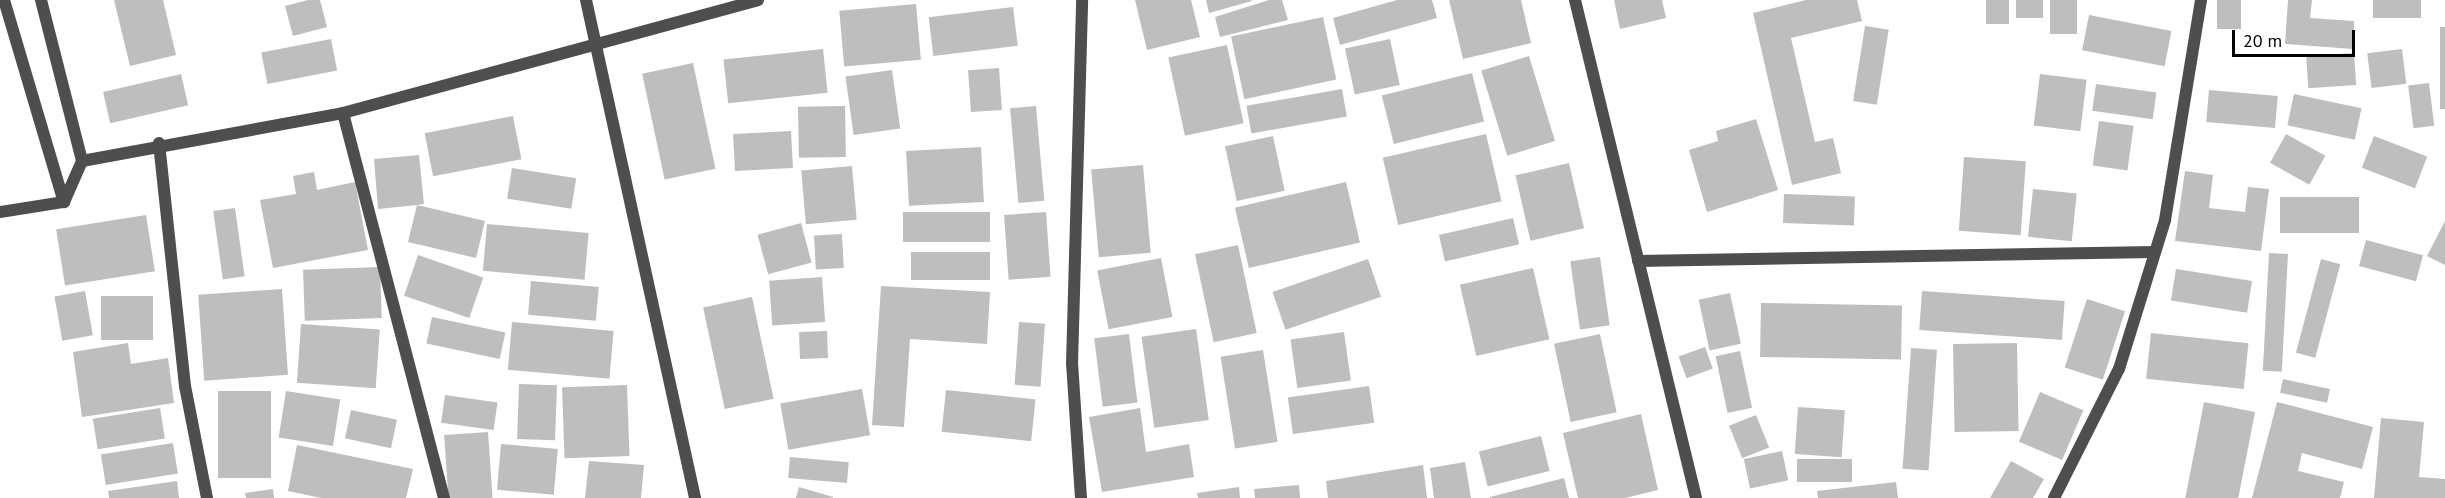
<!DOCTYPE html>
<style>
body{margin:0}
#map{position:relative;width:2445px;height:498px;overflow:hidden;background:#fff;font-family:"PT Sans",sans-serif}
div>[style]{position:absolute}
.building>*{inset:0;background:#bebebe;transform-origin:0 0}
.street>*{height:12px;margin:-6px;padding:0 6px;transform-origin:6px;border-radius:6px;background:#4e4e4e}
span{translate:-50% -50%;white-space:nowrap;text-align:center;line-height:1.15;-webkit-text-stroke:4.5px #fff;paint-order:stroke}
.scale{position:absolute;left:2232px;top:30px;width:123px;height:27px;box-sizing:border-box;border:3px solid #000;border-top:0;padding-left:8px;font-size:18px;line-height:21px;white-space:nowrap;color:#000;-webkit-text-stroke:4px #fff;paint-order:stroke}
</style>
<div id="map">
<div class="building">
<div style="clip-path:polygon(114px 0,163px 0,176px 55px,130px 66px)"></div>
<div style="clip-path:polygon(308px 0,320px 0,327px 27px,293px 36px,285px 6px)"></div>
<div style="clip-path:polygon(1135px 0,1191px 0,1200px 37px,1147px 50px)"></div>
<div style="clip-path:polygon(1206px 0,1251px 0,1252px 1px,1209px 13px)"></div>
<div style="clip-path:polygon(1269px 0,1282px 0,1288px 20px,1220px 37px,1215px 17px)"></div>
<div style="clip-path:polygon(1397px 0,1432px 0,1437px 18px,1340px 45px,1333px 18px)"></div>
<div style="clip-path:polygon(1449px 0,1521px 0,1531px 43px,1463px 59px)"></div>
<div style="clip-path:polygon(1614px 0,1662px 0,1666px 18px,1620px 29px)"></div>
<div style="clip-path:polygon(1806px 0,1857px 0,1862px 21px,1791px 38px,1815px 142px,1833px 138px,1841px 173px,1792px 185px,1753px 13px)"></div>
<div style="left:1986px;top:0;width:23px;height:24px"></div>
<div style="left:2016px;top:0;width:27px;height:18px"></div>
<div style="left:2050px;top:0;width:27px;height:34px"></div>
<div style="left:2217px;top:0;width:24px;height:29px"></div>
<div style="clip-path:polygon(2288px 0,2312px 0,2310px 18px,2354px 21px,2353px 49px,2285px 44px)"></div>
<div style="left:2373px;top:0;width:48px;height:18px"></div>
<div style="left:916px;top:4px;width:56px;height:77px;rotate:85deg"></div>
<div style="left:1013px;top:7px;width:39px;height:85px;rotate:83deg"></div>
<div style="left:2089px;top:15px;width:84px;height:36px;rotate:11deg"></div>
<div style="left:1323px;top:17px;width:64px;height:94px;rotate:78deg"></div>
<div style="left:1865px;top:26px;width:24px;height:76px;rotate:9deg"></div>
<div style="left:2440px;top:27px;width:5px;height:82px"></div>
<div style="left:331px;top:39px;width:32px;height:71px;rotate:79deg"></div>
<div style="left:1390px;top:39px;width:47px;height:46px;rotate:78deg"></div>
<div style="left:1227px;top:45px;width:80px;height:60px;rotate:78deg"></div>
<div style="left:823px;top:49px;width:44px;height:100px;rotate:84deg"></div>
<div style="left:2402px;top:49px;width:35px;height:35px;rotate:83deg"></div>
<div style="left:2354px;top:53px;width:32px;height:48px;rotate:86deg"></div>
<div style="left:1529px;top:56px;width:89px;height:50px;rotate:73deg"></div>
<div style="left:693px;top:63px;width:108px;height:52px;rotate:78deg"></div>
<div style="left:999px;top:68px;width:42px;height:31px;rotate:86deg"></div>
<div style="left:892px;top:70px;width:59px;height:47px;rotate:82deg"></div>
<div style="left:1472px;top:73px;width:50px;height:93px;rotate:76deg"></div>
<div style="left:181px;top:74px;width:32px;height:80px;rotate:77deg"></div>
<div style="left:2040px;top:74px;width:47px;height:52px;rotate:7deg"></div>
<div style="left:2429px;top:83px;width:43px;height:21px;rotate:83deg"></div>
<div style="left:2096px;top:84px;width:61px;height:27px;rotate:8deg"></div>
<div style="left:1342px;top:89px;width:28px;height:97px;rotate:80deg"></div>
<div style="left:2209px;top:90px;width:69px;height:32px;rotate:5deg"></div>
<div style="left:2294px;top:94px;width:69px;height:32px;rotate:12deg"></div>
<div style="left:845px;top:106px;width:51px;height:47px;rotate:89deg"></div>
<div style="left:1036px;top:106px;width:95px;height:26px;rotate:85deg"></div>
<div style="left:513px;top:116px;width:44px;height:90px;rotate:79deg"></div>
<div style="clip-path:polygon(1756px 119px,1778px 190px,1707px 212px,1689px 150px,1718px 141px,1716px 131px)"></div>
<div style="left:2099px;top:121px;width:35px;height:45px;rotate:8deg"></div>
<div style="left:791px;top:131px;width:37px;height:58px;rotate:87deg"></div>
<div style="left:1486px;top:134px;width:69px;height:106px;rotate:77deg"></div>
<div style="left:2286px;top:134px;width:45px;height:33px;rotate:29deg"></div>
<div style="left:1273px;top:136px;width:56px;height:49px;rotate:78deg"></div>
<div style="left:2374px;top:136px;width:57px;height:34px;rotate:21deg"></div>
<div style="left:981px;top:147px;width:55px;height:75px;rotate:87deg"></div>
<div style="clip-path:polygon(419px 155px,424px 204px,417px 205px,485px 221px,476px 258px,408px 242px,417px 205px,378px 209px,374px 159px)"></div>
<div style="left:1964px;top:157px;width:62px;height:74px;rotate:4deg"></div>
<div style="left:1569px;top:163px;width:67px;height:55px;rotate:77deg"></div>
<div style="left:1143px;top:165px;width:88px;height:52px;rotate:85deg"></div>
<div style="left:852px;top:166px;width:54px;height:51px;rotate:85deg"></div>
<div style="left:512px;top:168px;width:65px;height:31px;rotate:9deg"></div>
<div style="clip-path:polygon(2185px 171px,2213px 175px,2209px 208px,2245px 212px,2248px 187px,2269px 189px,2261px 251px,2175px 241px)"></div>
<div style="clip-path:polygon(314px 172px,317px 190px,355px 182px,368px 250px,273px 268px,260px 200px,296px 194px,293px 176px)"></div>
<div style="left:1346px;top:182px;width:62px;height:114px;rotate:77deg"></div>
<div style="left:2033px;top:189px;width:44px;height:48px;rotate:6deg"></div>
<div style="left:1784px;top:194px;width:71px;height:29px;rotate:2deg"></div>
<div style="left:2280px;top:197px;width:79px;height:36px"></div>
<div style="left:235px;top:208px;width:69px;height:22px;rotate:82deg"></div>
<div style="left:990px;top:212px;width:30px;height:87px;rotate:90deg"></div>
<div style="left:1046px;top:212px;width:65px;height:42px;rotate:86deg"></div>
<div style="left:146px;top:215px;width:57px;height:91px;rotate:81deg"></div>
<div style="left:1513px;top:218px;width:27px;height:76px;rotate:77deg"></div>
<div style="clip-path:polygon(2445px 221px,2445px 265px,2427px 256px)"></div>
<div style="left:801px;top:223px;width:41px;height:45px;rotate:75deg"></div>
<div style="left:487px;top:224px;width:102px;height:47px;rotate:5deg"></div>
<div style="left:842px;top:234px;width:34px;height:28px;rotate:87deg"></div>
<div style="left:2366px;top:240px;width:59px;height:27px;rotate:15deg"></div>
<div style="left:1238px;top:245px;width:90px;height:44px;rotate:78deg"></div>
<div style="left:990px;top:252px;width:28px;height:79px;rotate:90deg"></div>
<div style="left:2269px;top:253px;width:19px;height:118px;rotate:3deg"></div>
<div style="left:418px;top:255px;width:69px;height:43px;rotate:19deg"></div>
<div style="left:1600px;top:257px;width:69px;height:30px;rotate:82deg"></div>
<div style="left:1161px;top:258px;width:60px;height:65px;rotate:79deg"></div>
<div style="left:1368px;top:259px;width:40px;height:101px;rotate:71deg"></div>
<div style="left:2321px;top:259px;width:20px;height:97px;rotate:15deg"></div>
<div style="left:380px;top:267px;width:51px;height:77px;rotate:88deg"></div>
<div style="left:1533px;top:268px;width:73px;height:75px;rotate:77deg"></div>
<div style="left:2176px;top:269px;width:77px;height:32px;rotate:9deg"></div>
<div style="left:822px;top:277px;width:45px;height:53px;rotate:86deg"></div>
<div style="left:531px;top:281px;width:68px;height:34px;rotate:5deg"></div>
<div style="clip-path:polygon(881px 286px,990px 292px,987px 344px,910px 339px,904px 427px,872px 425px)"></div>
<div style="left:282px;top:289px;width:86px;height:84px;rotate:86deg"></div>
<div style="left:85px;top:291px;width:45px;height:31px;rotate:80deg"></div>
<div style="left:1922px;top:291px;width:143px;height:39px;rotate:4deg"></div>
<div style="left:1730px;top:293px;width:52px;height:32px;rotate:78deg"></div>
<div style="left:101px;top:296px;width:52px;height:44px"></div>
<div style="left:752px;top:297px;width:104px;height:50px;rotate:78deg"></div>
<div style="left:2087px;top:299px;width:40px;height:72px;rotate:18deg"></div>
<div style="left:1761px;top:303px;width:141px;height:54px;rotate:1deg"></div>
<div style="left:432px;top:317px;width:75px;height:27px;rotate:12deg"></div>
<div style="left:512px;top:322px;width:102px;height:48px;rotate:5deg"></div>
<div style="left:1019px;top:322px;width:26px;height:63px;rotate:4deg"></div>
<div style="left:301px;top:324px;width:79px;height:59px;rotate:4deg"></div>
<div style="left:1196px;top:329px;width:92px;height:55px;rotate:82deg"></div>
<div style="left:827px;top:331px;width:27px;height:28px;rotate:88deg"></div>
<div style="left:1344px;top:332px;width:49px;height:54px;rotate:82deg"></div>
<div style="left:2151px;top:333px;width:98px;height:46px;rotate:6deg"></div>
<div style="left:1129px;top:334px;width:69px;height:35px;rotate:83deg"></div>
<div style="left:1600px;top:334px;width:80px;height:47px;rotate:78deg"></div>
<div style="clip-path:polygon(128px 343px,131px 364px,168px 358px,174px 403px,82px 417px,73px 352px)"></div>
<div style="left:2017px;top:343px;width:88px;height:64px;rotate:89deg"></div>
<div style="left:1705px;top:347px;width:23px;height:28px;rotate:70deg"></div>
<div style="left:1911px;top:348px;width:26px;height:121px;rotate:4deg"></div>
<div style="left:1263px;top:350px;width:93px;height:43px;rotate:81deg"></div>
<div style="left:1740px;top:351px;width:58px;height:25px;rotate:78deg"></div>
<div style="left:2283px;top:379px;width:48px;height:14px;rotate:12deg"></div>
<div style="left:519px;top:384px;width:38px;height:55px;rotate:2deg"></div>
<div style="left:627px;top:385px;width:71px;height:65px;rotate:88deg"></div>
<div style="left:1369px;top:386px;width:37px;height:82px;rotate:82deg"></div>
<div style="left:862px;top:389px;width:47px;height:83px;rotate:80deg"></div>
<div style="left:946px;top:390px;width:90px;height:42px;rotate:6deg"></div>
<div style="left:218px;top:391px;width:53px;height:87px"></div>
<div style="left:286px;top:391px;width:55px;height:47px;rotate:9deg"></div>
<div style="left:2040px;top:392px;width:47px;height:54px;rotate:23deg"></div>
<div style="left:445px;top:395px;width:53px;height:28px;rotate:8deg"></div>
<div style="left:2204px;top:402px;width:52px;height:98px;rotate:11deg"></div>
<div style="clip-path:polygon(2277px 402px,2373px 427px,2362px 469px,2302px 453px,2298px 471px,2344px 482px,2340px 498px,2252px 498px)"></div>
<div style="left:1798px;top:407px;width:47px;height:47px;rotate:4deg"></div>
<div style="left:160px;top:408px;width:31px;height:68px;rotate:81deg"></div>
<div style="clip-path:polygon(1140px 408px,1146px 452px,1189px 444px,1194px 477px,1102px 492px,1089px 417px)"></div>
<div style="left:351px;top:410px;width:47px;height:29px;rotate:12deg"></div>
<div style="clip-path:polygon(1641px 414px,1658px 490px,1625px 498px,1578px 498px,1563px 433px)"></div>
<div style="left:1756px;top:415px;width:35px;height:29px;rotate:68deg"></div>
<div style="clip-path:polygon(2381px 418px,2424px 422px,2419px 477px,2445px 479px,2445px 498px,2374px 498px)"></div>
<div style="left:488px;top:432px;width:66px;height:44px;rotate:86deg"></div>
<div style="left:1541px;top:436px;width:36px;height:64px;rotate:76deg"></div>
<div style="left:173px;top:443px;width:31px;height:73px;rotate:81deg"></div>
<div style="left:501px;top:444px;width:57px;height:46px;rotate:5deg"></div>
<div style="clip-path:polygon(297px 445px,413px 469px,406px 498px,321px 498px,288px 491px)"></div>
<div style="left:1782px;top:451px;width:30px;height:39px;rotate:78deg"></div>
<div style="left:790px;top:457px;width:59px;height:21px;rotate:5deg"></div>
<div style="left:1797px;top:459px;width:55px;height:23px"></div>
<div style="clip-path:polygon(589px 461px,644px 465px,641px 498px,585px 498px)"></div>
<div style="clip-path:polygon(2011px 461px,2044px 479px,2033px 498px,1990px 498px)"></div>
<div style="clip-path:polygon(1465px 462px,1471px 498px,1434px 498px,1430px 468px)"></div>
<div style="clip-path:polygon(1423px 465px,1427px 498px,1328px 498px,1326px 481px)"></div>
<div style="clip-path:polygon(1564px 478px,1569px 498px,1490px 498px,1490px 497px)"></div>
<div style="clip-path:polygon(177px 481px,179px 498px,109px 498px,108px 491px)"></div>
<div style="clip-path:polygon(1896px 482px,1898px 498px,1818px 498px,1817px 491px)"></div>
<div style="clip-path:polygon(1299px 485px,1300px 498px,1255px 498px,1254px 489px)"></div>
<div style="clip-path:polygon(799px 487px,833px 497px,833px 498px,796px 498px)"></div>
<div style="clip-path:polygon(1239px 487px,1240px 498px,1198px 498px,1197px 493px)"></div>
<div style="clip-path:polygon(273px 489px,274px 498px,246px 498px,245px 493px)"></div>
</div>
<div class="street">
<div style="left:4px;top:0;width:211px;rotate:73.5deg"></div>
<div style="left:41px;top:0;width:166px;rotate:75.7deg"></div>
<div style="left:586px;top:0;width:510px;rotate:77.65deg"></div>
<div style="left:1575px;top:0;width:512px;rotate:76.34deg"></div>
<div style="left:343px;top:113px;width:398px;rotate:75.3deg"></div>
<div style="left:159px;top:143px;width:244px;rotate:83.9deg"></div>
<div style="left:185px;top:386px;width:114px;rotate:78.9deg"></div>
<div style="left:64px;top:202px;width:45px;rotate:-66.3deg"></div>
<div style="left:82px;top:161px;width:265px;rotate:-10.4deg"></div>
<div style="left:343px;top:113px;width:430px;rotate:-15.2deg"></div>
<div style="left:0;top:212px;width:65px;rotate:-8.9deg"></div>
<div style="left:1638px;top:261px;width:517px;rotate:-1deg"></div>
<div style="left:1081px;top:498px;width:134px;rotate:-93.8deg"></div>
<div style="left:1072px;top:364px;width:364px;rotate:-88.4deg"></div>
<div style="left:2054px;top:498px;width:144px;rotate:-63.3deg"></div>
<div style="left:2119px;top:369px;width:156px;rotate:-72.8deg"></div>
<div style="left:2165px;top:220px;width:223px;rotate:-80.7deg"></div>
</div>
<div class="scale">20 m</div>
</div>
